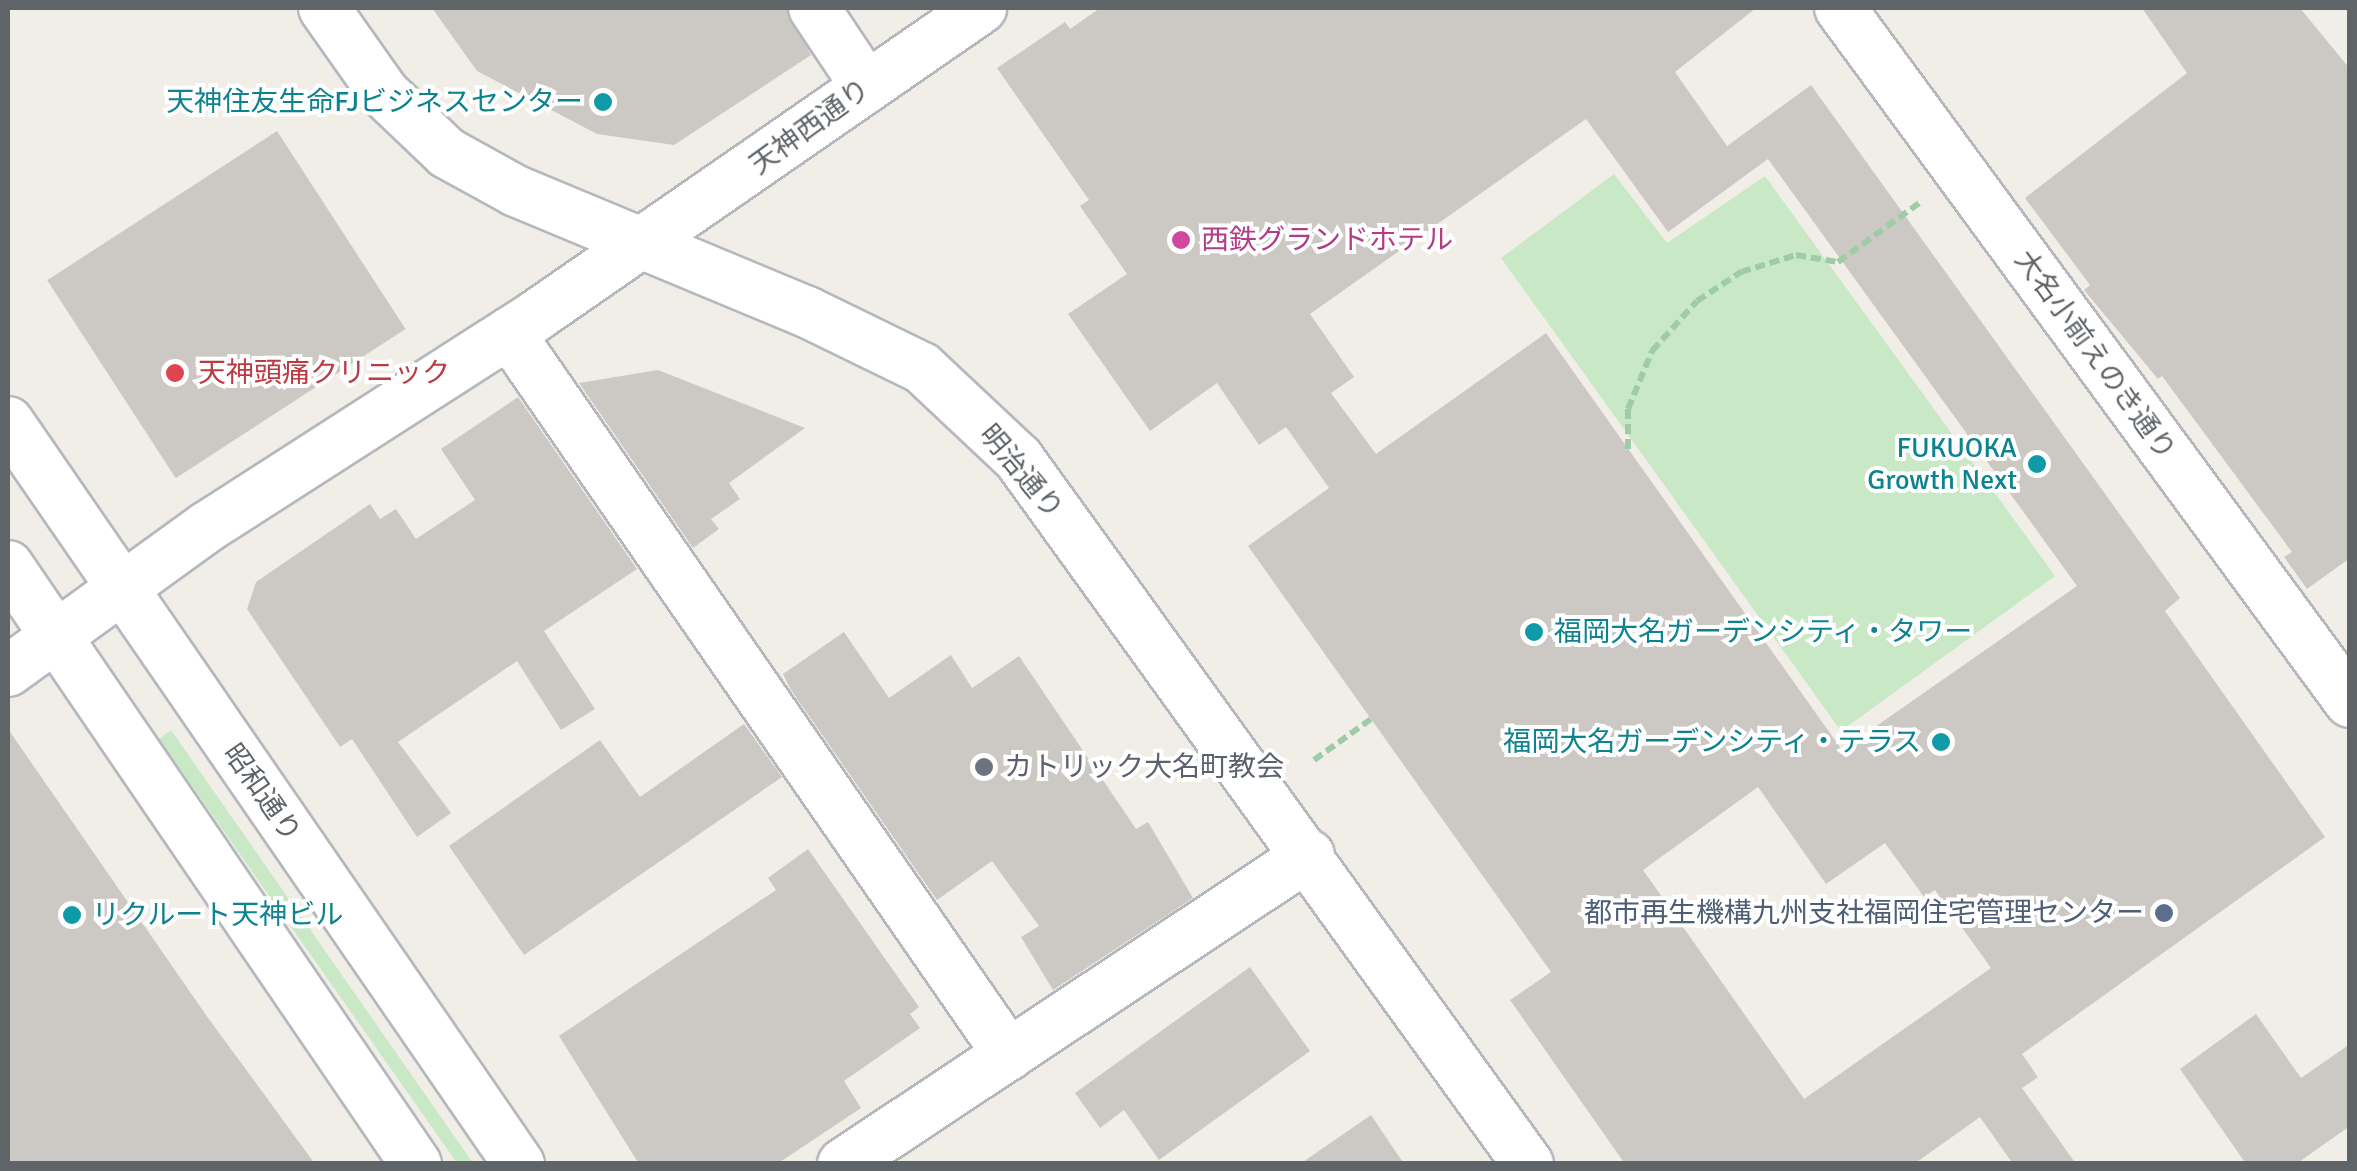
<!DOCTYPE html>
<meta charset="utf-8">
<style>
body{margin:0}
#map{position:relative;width:2357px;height:1171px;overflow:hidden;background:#f1eee8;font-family:Signika,"Noto Sans JP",sans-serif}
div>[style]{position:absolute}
.green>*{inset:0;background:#c9e8c5}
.building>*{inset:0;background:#ccc9c5;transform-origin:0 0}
.path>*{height:6px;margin-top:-3px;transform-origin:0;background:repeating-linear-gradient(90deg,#9fcba7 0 10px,transparent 0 15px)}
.roads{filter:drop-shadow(2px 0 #b5b8bc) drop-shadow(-2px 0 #b5b8bc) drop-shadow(0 2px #b5b8bc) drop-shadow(0 -2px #b5b8bc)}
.minor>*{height:50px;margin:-25px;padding:0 25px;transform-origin:25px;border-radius:25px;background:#fff}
.dots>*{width:28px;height:28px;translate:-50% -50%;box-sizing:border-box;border:5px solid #fff;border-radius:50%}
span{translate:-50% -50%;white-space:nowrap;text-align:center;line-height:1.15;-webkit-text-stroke:8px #fff;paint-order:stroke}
.culture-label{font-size:28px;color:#0d838f}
.right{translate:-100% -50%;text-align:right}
.left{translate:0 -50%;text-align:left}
.street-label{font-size:28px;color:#5f6468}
.hotel-label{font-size:28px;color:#b23c85}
.health-label{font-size:28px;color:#be3a42}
.worship-label{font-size:28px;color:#5b616d}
.service-label{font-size:28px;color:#4e5e75}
.frame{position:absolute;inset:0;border:10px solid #5f6468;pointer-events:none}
</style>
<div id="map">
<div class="green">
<div style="clip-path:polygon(1614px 174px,1667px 243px,1765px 176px,2055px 576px,1841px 731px,1501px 258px)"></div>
<div style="clip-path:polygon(171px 730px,473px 1163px,457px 1163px,159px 739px)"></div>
</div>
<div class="building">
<div style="clip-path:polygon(432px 8px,786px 8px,811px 55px,674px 145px,597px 134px,477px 71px)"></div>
<div style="clip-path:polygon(evenodd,1100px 8px,1756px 8px,1675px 72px,1727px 146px,1811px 85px,2180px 598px,2165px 611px,2325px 837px,2022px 1054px,2038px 1077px,2022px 1088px,2076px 1164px,2013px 1164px,1980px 1117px,1914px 1164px,1625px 1164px,1510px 1000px,1551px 972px,1248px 546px,1329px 488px,1286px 427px,1259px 445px,1217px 383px,1150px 431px,1068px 314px,1127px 274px,1080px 206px,1089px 200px,997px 68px,1065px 22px,1070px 29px,1100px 8px,1586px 119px,1668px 232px,1768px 159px,2077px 586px,1842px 750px,1546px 333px,1376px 454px,1331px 393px,1354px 377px,1310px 314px,1586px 119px,1100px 8px,1758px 787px,1826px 884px,1885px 843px,1924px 897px,1935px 890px,1991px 968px,1804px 1099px,1643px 870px,1758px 787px)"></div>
<div style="clip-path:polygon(2142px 8px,2300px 8px,2350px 69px,2350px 558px,2307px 589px,2284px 557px,2292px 552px,2162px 376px,2158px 379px,2084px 290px,2090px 285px,2025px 198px,2187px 73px)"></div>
<div style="left:277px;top:131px;width:236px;height:274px;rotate:57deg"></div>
<div style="clip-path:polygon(658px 370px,805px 428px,729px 483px,740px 499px,711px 519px,719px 529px,693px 548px,579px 383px)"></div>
<div style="clip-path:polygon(518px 397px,637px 569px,544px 631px,595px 709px,561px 730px,517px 661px,398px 742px,451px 813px,417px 837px,352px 739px,340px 747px,247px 609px,256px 582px,370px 504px,380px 519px,396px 509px,416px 539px,475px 500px,441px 449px)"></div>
<div style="clip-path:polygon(844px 632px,889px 698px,951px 655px,972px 688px,1019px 656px,1136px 829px,1148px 822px,1193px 898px,1053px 990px,1021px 937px,1039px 926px,992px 861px,937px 900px,791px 690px,783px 674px)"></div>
<div style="clip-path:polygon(744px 724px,782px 777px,524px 955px,449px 846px,600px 740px,640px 797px)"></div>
<div style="clip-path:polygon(8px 729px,206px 1015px,315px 1164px,8px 1164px)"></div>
<div style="clip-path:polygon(808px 849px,919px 1007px,910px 1014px,920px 1028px,844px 1081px,861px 1108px,777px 1164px,639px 1164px,559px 1036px,776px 890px,768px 878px)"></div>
<div style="clip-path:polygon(1250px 967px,1310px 1051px,1159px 1160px,1124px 1110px,1100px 1128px,1075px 1093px)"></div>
<div style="clip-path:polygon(2256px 1014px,2301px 1078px,2350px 1044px,2350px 1126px,2296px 1164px,2246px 1164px,2180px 1069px)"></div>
<div style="clip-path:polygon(1371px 1115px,1404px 1164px,1300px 1164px)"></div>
</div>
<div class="path">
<div style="left:1628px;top:449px;width:40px;rotate:-90deg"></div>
<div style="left:1628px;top:409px;width:63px;rotate:-67.5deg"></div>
<div style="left:1652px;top:351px;width:67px;rotate:-48deg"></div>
<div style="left:1697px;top:301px;width:53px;rotate:-33.4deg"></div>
<div style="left:1741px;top:272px;width:58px;rotate:-17.2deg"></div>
<div style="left:1796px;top:255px;width:43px;rotate:9.5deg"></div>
<div style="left:1838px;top:262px;width:104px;rotate:-36deg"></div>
<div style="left:1314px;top:760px;width:70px;rotate:-35.7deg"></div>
</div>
<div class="roads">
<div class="minor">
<div style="left:324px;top:8px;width:104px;rotate:54.8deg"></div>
<div style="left:384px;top:93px;width:87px;rotate:43.6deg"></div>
<div style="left:447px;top:153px;width:79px;rotate:28.8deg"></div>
<div style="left:516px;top:191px;width:315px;rotate:22.6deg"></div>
<div style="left:807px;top:312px;width:128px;rotate:26deg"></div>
<div style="left:922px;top:368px;width:132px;rotate:43.2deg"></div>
<div style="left:1018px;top:458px;width:871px;rotate:54.16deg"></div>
<div style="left:814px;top:8px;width:94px;rotate:56.3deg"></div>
<div style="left:1840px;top:8px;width:861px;rotate:53.69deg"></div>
<div style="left:509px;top:333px;width:878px;rotate:55.3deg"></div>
<div style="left:8px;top:422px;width:901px;rotate:55.45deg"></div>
<div style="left:8px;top:566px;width:724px;rotate:55.7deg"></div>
<div style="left:8px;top:671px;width:246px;rotate:-35.9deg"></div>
<div style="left:207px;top:527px;width:392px;rotate:-32.7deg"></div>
<div style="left:537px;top:315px;width:540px;rotate:-34.66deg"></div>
<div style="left:843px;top:1164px;width:559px;rotate:-33.55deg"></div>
</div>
</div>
<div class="dots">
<div style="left:603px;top:102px;background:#0f9aa8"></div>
<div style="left:1181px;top:240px;background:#d1479c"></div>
<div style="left:175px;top:373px;background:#e0444e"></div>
<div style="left:2037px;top:464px;background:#0f9aa8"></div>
<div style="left:1534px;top:632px;background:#0f9aa8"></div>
<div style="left:1941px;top:742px;background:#0f9aa8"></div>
<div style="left:984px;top:767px;background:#6b7280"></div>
<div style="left:2164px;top:913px;background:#5c6f8a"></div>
<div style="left:72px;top:915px;background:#0f9aa8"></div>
</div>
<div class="culture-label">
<span class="right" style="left:583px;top:102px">天神住友生命FJビジネスセンター</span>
<span class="right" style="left:2017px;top:464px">FUKUOKA<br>Growth Next</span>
<span class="left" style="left:1554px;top:632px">福岡大名ガーデンシティ・タワー</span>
<span class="right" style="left:1921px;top:742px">福岡大名ガーデンシティ・テラス</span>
<span class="left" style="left:92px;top:915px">リクルート天神ビル</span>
</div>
<div class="street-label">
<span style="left:810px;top:127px;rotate:-36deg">天神西通り</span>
<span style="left:2095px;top:355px;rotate:54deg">大名小前えのき通り</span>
<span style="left:1021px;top:472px;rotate:50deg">明治通り</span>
<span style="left:262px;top:793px;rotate:55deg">昭和通り</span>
</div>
<div class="hotel-label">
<span class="left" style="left:1201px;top:240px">西鉄グランドホテル</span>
</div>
<div class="health-label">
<span class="left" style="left:198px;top:373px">天神頭痛クリニック</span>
</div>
<div class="worship-label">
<span class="left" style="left:1004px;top:767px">カトリック大名町教会</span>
</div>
<div class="service-label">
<span class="right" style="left:2144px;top:913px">都市再生機構九州支社福岡住宅管理センター</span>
</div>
<div class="frame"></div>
</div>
